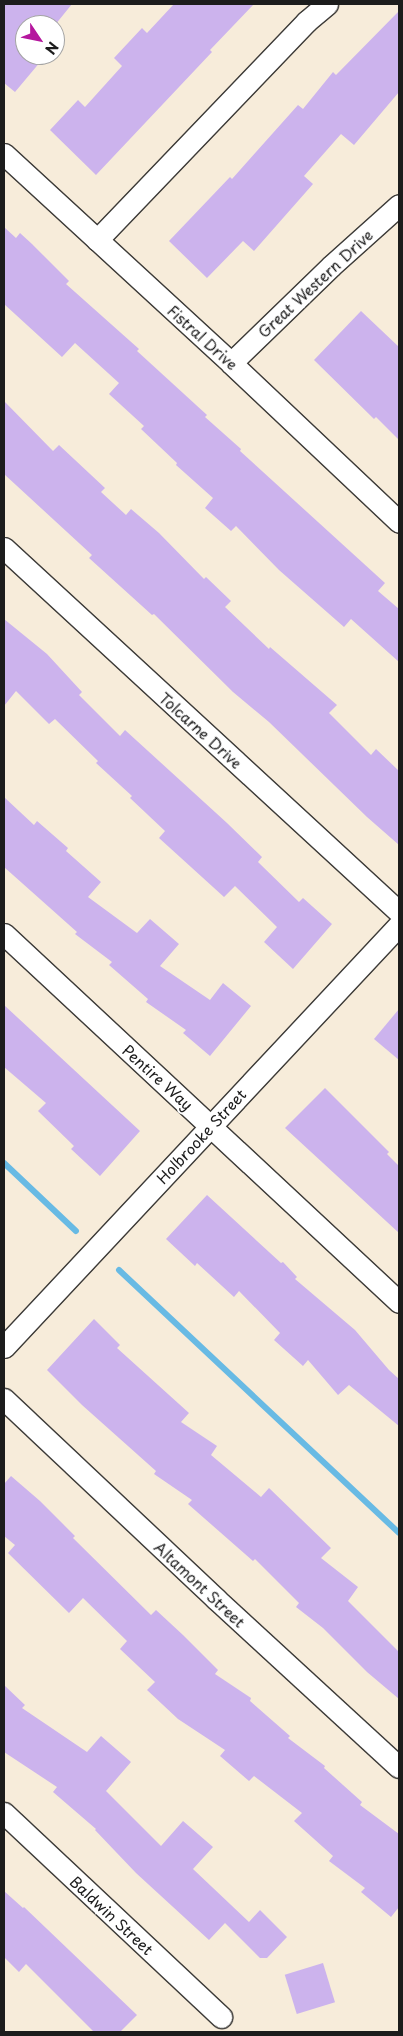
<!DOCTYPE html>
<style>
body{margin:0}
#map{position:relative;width:403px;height:2036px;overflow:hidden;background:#f7ecda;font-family:"Playpen Sans",sans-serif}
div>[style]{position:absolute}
.stream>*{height:6px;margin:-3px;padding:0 3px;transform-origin:3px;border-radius:3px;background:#68bae4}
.building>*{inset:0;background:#ccb3ed;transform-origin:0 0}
.roads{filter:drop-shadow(1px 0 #3d3b38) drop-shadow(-1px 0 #3d3b38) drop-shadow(0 1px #3d3b38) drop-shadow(0 -1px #3d3b38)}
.minor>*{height:21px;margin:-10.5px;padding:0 10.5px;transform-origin:10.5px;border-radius:10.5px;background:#fff}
span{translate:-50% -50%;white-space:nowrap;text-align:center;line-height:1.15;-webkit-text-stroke:4px #fff;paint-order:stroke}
.street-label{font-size:15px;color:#1c1c1c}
.frame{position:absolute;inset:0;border:5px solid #1c1c1c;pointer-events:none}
.north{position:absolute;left:15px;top:15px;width:50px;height:50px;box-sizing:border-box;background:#fff;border:1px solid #a4a4a4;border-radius:50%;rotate:124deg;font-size:14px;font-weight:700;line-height:20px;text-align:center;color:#1c1c1c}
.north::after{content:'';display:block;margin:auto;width:18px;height:22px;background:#b5179e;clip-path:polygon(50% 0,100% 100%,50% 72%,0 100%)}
</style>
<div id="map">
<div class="stream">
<div style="left:4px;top:1163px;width:99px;rotate:43.4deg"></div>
<div style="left:119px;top:1270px;width:384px;rotate:43.2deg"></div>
</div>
<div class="building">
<div style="clip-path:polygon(4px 4px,72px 4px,55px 25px,25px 25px,25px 55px,33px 55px,41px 61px,15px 92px,4px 83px)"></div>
<div style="clip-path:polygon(174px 4px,254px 4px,210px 50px,212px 52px,96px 175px,50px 130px,78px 100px,85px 107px,122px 66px,114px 58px,142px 28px,147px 33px)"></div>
<div style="clip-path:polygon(399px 11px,399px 92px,354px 145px,341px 134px,304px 176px,313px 184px,254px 251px,243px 241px,207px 278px,169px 241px,230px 177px,232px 179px,298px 105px,303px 109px,333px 72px,336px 75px)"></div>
<div style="clip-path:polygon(4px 227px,16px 238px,20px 233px,32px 244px,69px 281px,66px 284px,139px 349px,137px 351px,207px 415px,205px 417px,241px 449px,240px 451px,385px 583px,378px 591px,399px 609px,399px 662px,351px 619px,344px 627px,279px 570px,236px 526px,231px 531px,205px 508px,213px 498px,176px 465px,177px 463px,141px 429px,144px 426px,109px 394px,119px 383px,75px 343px,62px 357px,4px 304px)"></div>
<div style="clip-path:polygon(361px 311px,399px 347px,399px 440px,376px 417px,374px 419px,314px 360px)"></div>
<div style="clip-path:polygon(4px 401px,53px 451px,59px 445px,105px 488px,101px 492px,126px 515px,131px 509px,159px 533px,204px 579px,206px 577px,231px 601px,225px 607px,269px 649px,270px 647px,337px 705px,329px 713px,371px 755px,376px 749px,399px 771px,399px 845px,367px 817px,269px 722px,233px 692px,154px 614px,152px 615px,89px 558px,92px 555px,4px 474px)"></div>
<div style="clip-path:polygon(4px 619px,47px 654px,82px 692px,79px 695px,120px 736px,125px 730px,227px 823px,262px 857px,258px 862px,299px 902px,303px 898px,332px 924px,293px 969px,264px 942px,277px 927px,235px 886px,224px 897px,159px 838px,165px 831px,130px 798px,132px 796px,96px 763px,98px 761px,55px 719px,49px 724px,16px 691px,4px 706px)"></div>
<div style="clip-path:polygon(4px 797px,34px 825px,37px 821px,68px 848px,66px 851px,101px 882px,88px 897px,137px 933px,150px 919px,179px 944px,160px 966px,210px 1000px,223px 983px,251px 1006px,210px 1056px,183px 1033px,186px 1030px,146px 1002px,148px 999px,109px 965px,112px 962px,75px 934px,77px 932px,4px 867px)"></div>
<div style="clip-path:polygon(4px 1005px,140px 1131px,100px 1176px,71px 1149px,74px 1146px,38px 1111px,46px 1103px,4px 1067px)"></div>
<div style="clip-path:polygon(399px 1009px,399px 1060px,374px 1039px)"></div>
<div style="clip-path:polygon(325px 1088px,389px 1152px,387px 1154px,399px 1166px,399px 1233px,285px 1128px)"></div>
<div style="clip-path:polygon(207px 1195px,281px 1263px,283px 1262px,297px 1277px,295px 1279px,355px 1330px,389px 1370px,399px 1379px,399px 1426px,349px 1385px,338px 1395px,308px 1360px,303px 1366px,274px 1340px,280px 1333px,239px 1291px,234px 1297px,197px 1263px,195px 1266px,166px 1239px)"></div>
<div style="clip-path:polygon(94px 1319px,120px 1345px,117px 1348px,189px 1413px,181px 1422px,217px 1446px,211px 1455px,261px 1497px,269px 1488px,331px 1548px,321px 1558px,358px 1587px,348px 1601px,399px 1652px,399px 1699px,367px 1672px,323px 1628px,296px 1607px,299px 1603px,255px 1559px,253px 1561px,188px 1504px,192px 1500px,154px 1474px,156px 1471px,82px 1405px,47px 1370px)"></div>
<div style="clip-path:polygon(11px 1476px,40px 1501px,75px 1536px,73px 1538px,151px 1615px,156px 1610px,183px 1635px,218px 1670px,215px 1674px,251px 1698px,250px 1701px,290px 1736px,288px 1738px,325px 1766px,324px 1768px,362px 1802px,360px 1805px,399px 1834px,399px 1907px,391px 1917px,361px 1892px,365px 1888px,329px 1861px,333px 1856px,294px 1821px,302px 1813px,254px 1776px,249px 1781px,220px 1756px,225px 1750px,178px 1719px,147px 1690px,155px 1682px,120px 1649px,127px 1641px,83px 1598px,69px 1613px,8px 1553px,15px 1545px,4px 1536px,4px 1484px)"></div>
<div style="clip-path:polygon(4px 1685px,25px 1705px,22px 1708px,87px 1752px,101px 1736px,131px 1762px,106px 1791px,161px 1846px,183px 1821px,213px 1847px,193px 1869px,249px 1922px,260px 1910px,287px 1937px,267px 1958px,260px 1958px,225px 1923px,209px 1940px,136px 1873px,95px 1830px,96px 1829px,53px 1792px,57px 1787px,4px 1752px)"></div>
<div style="clip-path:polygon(4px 1891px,23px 1908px,24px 1907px,137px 2015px,120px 2032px,94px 2032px,26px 1964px,19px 1972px,4px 1957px)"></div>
<div style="left:323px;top:1963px;width:41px;height:40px;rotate:73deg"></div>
</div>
<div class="roads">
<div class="minor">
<div style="left:4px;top:154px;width:309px;rotate:42.6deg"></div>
<div style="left:231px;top:363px;width:231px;rotate:43.4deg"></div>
<div style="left:97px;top:240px;width:303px;rotate:-46.2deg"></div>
<div style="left:307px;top:21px;width:26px;rotate:-40deg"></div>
<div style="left:231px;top:363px;width:139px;rotate:-44.1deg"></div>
<div style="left:331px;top:266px;width:91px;rotate:-41.9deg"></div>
<div style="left:4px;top:548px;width:537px;rotate:42.66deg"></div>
<div style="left:4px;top:934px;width:540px;rotate:42.97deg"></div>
<div style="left:4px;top:1347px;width:578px;rotate:-46.89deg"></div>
<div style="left:4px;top:1399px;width:291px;rotate:43.3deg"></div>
<div style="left:216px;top:1599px;width:248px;rotate:42.6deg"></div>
<div style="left:4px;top:1813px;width:298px;rotate:43.2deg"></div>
</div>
</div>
<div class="street-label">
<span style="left:315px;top:283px;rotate:-43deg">Great Western Drive</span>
<span style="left:203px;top:337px;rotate:42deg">Fistral Drive</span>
<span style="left:201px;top:730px;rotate:42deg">Tolcarne Drive</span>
<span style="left:158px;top:1077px;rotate:42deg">Pentire Way</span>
<span style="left:201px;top:1136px;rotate:-47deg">Holbrooke Street</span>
<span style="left:200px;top:1584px;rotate:43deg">Altamont Street</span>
<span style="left:112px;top:1915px;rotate:43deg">Baldwin Street</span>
</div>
<div class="frame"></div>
<div class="north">N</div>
</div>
